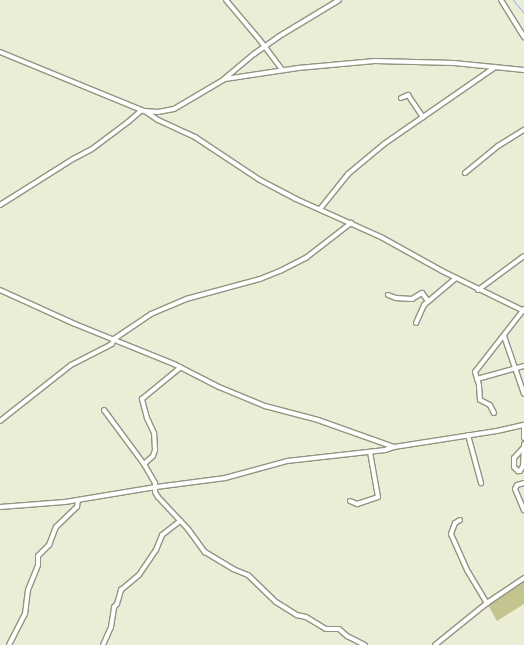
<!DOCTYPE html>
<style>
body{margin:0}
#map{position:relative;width:524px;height:645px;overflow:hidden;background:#ecedd7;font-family:"Libre Baskerville",serif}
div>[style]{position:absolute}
.green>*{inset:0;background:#c4c58e}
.stream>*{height:1px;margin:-0.5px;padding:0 0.5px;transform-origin:0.5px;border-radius:0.5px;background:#88baf2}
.roads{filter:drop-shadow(1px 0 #939480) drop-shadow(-1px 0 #939480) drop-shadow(0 1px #939480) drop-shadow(0 -1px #939480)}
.minor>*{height:4px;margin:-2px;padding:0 2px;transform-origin:2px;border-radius:2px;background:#fff}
span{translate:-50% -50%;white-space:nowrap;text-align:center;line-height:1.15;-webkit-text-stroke:3.5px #f9fae4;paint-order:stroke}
</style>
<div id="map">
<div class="green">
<div style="clip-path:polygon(524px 581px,524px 604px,497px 621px,488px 605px)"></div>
</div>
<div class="stream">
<div style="left:513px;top:0;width:17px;rotate:50deg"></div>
</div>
<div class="roads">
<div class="minor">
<div style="left:226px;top:0;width:51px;rotate:49.8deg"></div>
<div style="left:259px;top:39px;width:39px;rotate:53deg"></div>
<div style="left:501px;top:0;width:44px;rotate:58.1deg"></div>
<div style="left:0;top:52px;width:156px;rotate:22.3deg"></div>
<div style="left:144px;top:111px;width:14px;rotate:4deg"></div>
<div style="left:158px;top:112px;width:16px;rotate:-11deg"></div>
<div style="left:174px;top:109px;width:59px;rotate:-30.5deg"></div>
<div style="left:225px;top:79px;width:74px;rotate:-8.6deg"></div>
<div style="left:298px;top:68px;width:77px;rotate:-5.2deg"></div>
<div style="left:375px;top:61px;width:79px;rotate:1.5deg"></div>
<div style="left:454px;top:63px;width:70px;rotate:5.7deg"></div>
<div style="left:224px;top:79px;width:39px;rotate:-40deg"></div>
<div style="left:254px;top:54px;width:29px;rotate:-35deg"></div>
<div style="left:278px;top:37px;width:71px;rotate:-31.2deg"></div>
<div style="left:401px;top:98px;width:8px;rotate:-23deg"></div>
<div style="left:408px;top:95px;width:27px;rotate:56deg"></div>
<div style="left:145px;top:111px;width:16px;rotate:35deg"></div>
<div style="left:158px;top:120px;width:41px;rotate:24.7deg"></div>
<div style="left:195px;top:137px;width:78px;rotate:33.5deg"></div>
<div style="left:260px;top:180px;width:41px;rotate:27.8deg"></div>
<div style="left:296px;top:199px;width:93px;rotate:24.1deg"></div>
<div style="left:381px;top:237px;width:70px;rotate:29.1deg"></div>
<div style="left:442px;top:271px;width:91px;rotate:26deg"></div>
<div style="left:465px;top:173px;width:43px;rotate:-39.3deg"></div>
<div style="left:498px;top:146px;width:31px;rotate:-32deg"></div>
<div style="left:0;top:205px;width:86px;rotate:-32.2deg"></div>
<div style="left:73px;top:159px;width:21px;rotate:-28deg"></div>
<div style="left:92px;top:149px;width:45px;rotate:-36.9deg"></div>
<div style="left:128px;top:122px;width:18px;rotate:-41deg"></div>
<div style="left:320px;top:209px;width:45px;rotate:-51.3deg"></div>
<div style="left:348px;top:174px;width:47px;rotate:-39.8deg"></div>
<div style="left:384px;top:144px;width:135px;rotate:-34.7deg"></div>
<div style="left:0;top:290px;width:82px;rotate:24.4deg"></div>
<div style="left:75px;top:324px;width:107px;rotate:22deg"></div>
<div style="left:174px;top:364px;width:51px;rotate:27.1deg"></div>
<div style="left:219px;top:387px;width:50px;rotate:22.4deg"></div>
<div style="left:265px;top:406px;width:55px;rotate:14.8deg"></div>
<div style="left:318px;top:420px;width:81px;rotate:19.6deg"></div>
<div style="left:478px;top:290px;width:57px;rotate:-36.5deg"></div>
<div style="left:388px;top:295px;width:9px;rotate:21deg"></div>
<div style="left:396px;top:298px;width:16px;rotate:4deg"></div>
<div style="left:412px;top:299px;width:12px;rotate:-31deg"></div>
<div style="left:422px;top:293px;width:10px;rotate:53deg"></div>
<div style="left:416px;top:323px;width:20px;rotate:-66deg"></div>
<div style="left:424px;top:305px;width:42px;rotate:-40.2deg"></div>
<div style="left:504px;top:336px;width:61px;rotate:71deg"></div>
<div style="left:477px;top:379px;width:49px;rotate:-15.5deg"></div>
<div style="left:104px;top:410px;width:67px;rotate:53.5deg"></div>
<div style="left:144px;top:464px;width:22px;rotate:60deg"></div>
<div style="left:155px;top:483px;width:9px;rotate:90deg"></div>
<div style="left:155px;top:492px;width:6px;rotate:59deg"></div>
<div style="left:158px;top:497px;width:44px;rotate:46.8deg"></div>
<div style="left:188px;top:529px;width:29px;rotate:54deg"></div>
<div style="left:205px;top:552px;width:33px;rotate:31deg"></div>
<div style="left:233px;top:569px;width:16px;rotate:22deg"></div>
<div style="left:248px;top:575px;width:39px;rotate:44deg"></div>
<div style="left:276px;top:602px;width:25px;rotate:32deg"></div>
<div style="left:297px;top:615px;width:9px;rotate:13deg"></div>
<div style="left:306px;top:617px;width:23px;rotate:31deg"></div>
<div style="left:326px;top:629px;width:13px"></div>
<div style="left:339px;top:629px;width:11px;rotate:41deg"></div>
<div style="left:347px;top:636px;width:20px;rotate:27deg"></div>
<div style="left:494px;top:413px;width:9px;rotate:-117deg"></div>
<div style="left:490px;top:405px;width:11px;rotate:-153deg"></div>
<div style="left:480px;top:400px;width:15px;rotate:-94deg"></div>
<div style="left:479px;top:385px;width:14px;rotate:-107deg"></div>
<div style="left:475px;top:372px;width:80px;rotate:-52.1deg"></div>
<div style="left:0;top:421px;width:90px;rotate:-38.3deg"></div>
<div style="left:71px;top:365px;width:46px;rotate:-27.1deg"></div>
<div style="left:112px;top:344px;width:5px;rotate:-68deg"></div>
<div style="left:114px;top:339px;width:45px;rotate:-34deg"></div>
<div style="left:151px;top:314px;width:38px;rotate:-23deg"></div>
<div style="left:186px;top:299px;width:77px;rotate:-15.1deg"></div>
<div style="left:260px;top:279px;width:22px;rotate:-22deg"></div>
<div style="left:280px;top:271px;width:30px;rotate:-27deg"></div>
<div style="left:307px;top:257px;width:56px;rotate:-37.7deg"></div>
<div style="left:524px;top:428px;width:10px;rotate:90deg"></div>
<div style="left:468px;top:435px;width:50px;rotate:74.8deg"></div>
<div style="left:524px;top:447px;width:15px;rotate:132deg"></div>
<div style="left:514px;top:458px;width:9px;rotate:90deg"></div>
<div style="left:514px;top:467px;width:6px;rotate:45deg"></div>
<div style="left:518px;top:471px;width:2px"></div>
<div style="left:520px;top:471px;width:6px;rotate:-59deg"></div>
<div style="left:523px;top:466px;width:22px;rotate:-87deg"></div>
<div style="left:144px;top:464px;width:12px;rotate:-42deg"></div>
<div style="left:153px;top:456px;width:6px;rotate:-72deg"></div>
<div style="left:155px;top:450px;width:17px;rotate:-93deg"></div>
<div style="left:154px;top:433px;width:17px;rotate:-115deg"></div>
<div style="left:147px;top:418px;width:20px;rotate:-105deg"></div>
<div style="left:142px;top:399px;width:50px;rotate:-39.4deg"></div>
<div style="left:524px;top:483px;width:7px;rotate:164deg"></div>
<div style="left:517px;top:485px;width:4px;rotate:117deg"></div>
<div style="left:515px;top:489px;width:23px;rotate:67deg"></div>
<div style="left:350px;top:501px;width:8px;rotate:23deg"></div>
<div style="left:357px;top:504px;width:22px;rotate:-18deg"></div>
<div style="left:378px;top:497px;width:46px;rotate:-100.1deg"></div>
<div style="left:0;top:507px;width:65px;rotate:-4.4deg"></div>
<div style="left:65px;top:502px;width:92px;rotate:-9.4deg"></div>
<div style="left:156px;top:487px;width:70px;rotate:-7.4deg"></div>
<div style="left:225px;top:478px;width:64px;rotate:-15.3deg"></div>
<div style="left:287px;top:461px;width:99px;rotate:-6.4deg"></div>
<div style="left:385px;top:450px;width:9px;rotate:-18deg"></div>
<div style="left:394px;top:447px;width:104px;rotate:-8.8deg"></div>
<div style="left:497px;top:431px;width:28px;rotate:-13deg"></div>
<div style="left:460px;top:520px;width:6px;rotate:149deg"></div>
<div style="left:455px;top:523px;width:12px;rotate:110deg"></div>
<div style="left:451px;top:534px;width:39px;rotate:66deg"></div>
<div style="left:467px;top:570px;width:39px;rotate:59deg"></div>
<div style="left:9px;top:645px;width:35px;rotate:-63deg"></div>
<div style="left:25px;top:614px;width:24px;rotate:-83deg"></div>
<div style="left:28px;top:590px;width:27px;rotate:-68deg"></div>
<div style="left:38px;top:565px;width:9px;rotate:-90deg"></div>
<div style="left:38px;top:556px;width:16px;rotate:-45deg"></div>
<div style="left:49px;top:545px;width:19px;rotate:-69deg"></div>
<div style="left:56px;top:527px;width:29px;rotate:-44deg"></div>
<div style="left:77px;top:507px;width:7px;rotate:-82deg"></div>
<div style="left:103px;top:645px;width:20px;rotate:-66deg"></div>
<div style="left:111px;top:627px;width:20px;rotate:-81deg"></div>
<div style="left:114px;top:607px;width:4px;rotate:-45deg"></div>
<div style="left:117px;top:604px;width:15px;rotate:-74deg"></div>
<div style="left:121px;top:590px;width:23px;rotate:-40deg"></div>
<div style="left:139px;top:575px;width:30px;rotate:-56deg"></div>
<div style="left:156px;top:550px;width:16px;rotate:-68deg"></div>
<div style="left:162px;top:535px;width:23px;rotate:-38deg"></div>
<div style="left:435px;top:645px;width:67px;rotate:-38.9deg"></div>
<div style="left:487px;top:603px;width:45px;rotate:-34deg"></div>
</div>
</div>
</div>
